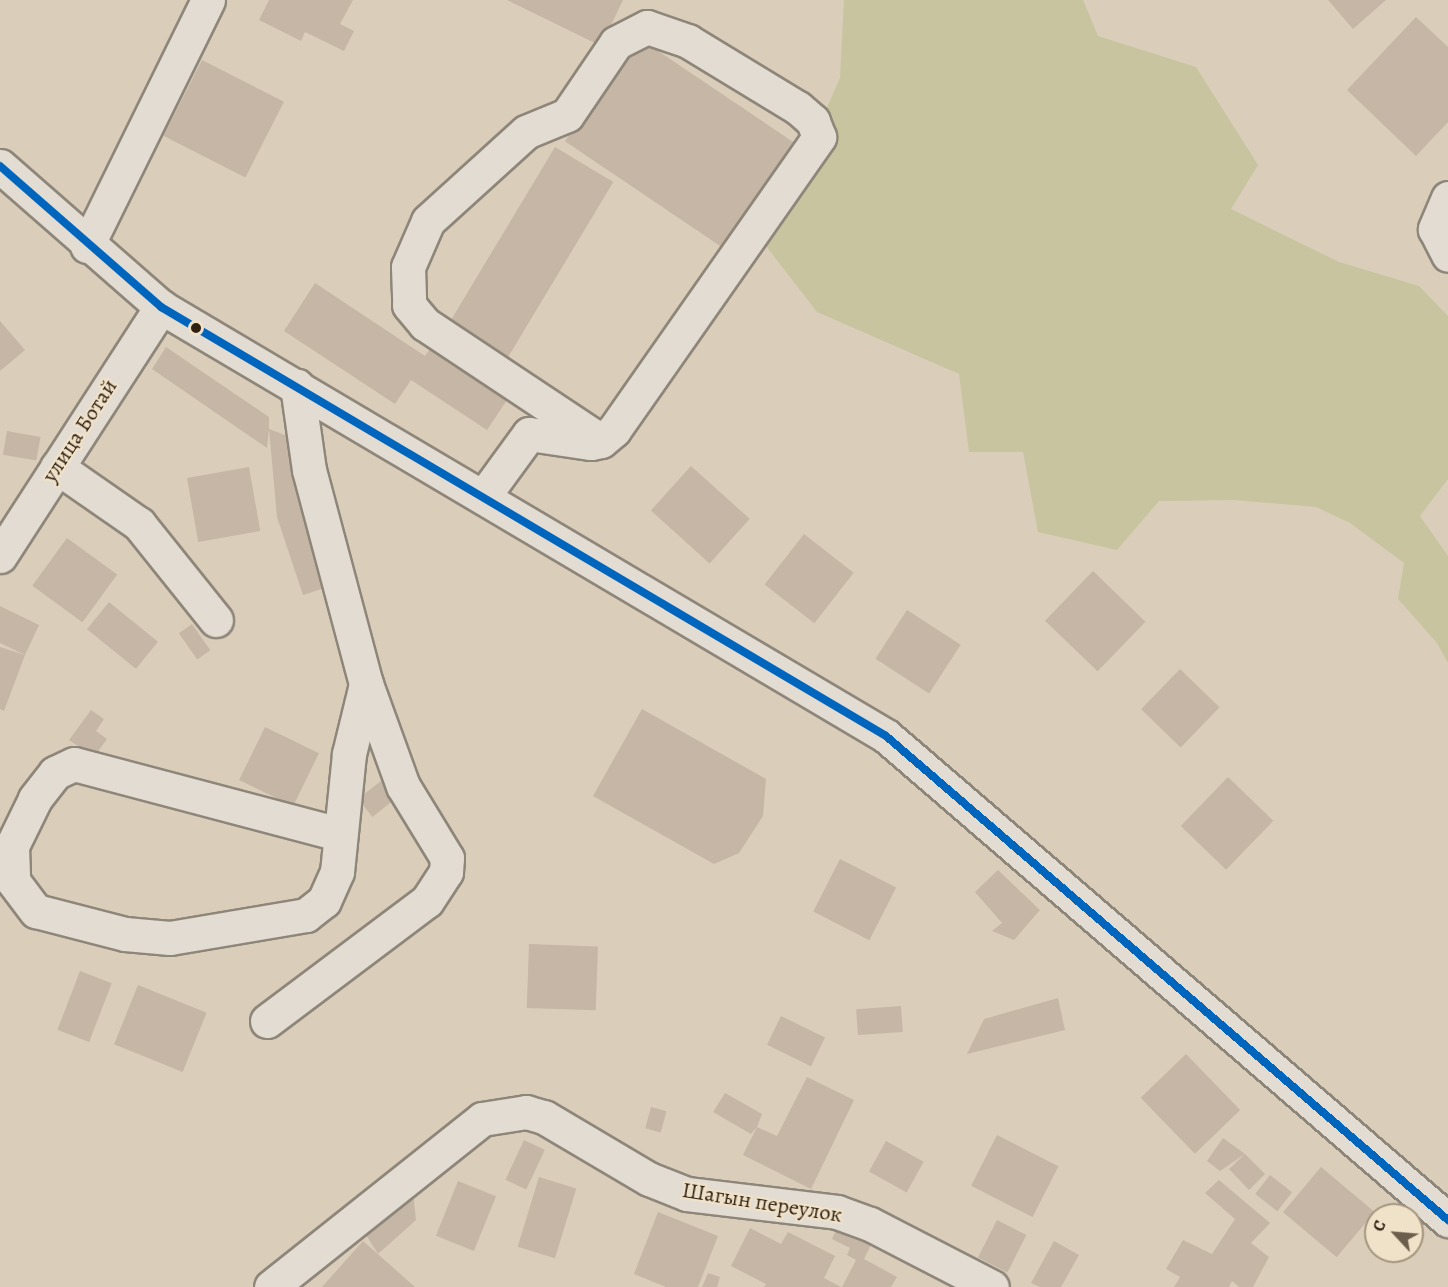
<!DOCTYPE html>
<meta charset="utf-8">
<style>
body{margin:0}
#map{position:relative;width:1448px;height:1287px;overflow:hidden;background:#daceba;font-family:Alegreya,serif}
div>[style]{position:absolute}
.green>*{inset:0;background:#c7c49f}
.building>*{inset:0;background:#c5b6a5;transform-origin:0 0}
.roads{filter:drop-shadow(2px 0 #8f867a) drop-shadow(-2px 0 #8f867a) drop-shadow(0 2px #8f867a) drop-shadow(0 -2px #8f867a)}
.minor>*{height:33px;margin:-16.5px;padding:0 16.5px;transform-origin:16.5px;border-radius:16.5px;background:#e2dcd2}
.bus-1>*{height:8px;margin:-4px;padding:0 4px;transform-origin:4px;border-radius:4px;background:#0065bd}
.dots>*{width:16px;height:16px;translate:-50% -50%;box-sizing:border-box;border:3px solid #f0e2c9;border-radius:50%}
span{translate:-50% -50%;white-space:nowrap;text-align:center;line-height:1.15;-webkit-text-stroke:4.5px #f0e2c9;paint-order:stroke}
.street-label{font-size:22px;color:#312111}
.north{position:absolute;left:1364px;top:1203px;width:60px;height:60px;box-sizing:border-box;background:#f0e2c9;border:2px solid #a4957f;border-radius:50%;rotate:296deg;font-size:16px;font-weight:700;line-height:24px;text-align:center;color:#312111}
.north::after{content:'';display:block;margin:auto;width:21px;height:27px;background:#6c5e4c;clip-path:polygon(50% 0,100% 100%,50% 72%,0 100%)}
</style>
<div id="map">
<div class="green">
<div style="clip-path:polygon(844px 0,1083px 0,1098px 36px,1196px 67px,1258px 165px,1231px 209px,1339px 262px,1419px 286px,1448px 316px,1448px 479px,1420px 516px,1448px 556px,1448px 663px,1437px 643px,1398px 599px,1404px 563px,1350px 523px,1316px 507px,1233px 500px,1159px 501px,1117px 550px,1038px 532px,1023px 452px,969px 452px,959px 374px,817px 312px,766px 246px,840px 78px)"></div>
</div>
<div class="building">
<div style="clip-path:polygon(269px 0,353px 0,340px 24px,354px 31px,344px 51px,305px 32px,301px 41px,259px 20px)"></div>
<div style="clip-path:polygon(507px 0,623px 0,601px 46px)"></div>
<div style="clip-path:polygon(1328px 0,1386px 0,1353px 29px)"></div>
<div style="clip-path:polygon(1416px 17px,1448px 47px,1448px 122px,1416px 156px,1347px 90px)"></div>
<div style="left:636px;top:36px;width:197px;height:127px;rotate:34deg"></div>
<div style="left:202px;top:60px;width:92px;height:85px;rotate:27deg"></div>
<div style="left:555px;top:147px;width:68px;height:208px;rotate:31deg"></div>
<div style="clip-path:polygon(315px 283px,425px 356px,440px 334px,517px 385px,487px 430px,411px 380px,395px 404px,284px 331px)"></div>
<div style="clip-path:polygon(0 321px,25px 350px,0 371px)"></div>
<div style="clip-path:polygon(166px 347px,269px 417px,269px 429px,298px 440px,334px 585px,303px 595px,277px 517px,269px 429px,267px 448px,152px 369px)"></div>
<div style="left:7px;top:431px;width:34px;height:24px;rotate:10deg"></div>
<div style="left:691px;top:466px;width:79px;height:60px;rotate:42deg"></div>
<div style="left:249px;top:467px;width:65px;height:63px;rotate:80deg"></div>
<div style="left:804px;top:534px;width:63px;height:64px;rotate:38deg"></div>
<div style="left:67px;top:538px;width:62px;height:59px;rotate:36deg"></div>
<div style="left:1093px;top:571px;width:73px;height:69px;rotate:44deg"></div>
<div style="left:109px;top:602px;width:63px;height:35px;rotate:39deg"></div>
<div style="clip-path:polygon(0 606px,39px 625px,25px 655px,0 643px)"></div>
<div style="left:907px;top:610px;width:64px;height:58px;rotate:33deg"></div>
<div style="left:192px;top:624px;width:32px;height:16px;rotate:55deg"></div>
<div style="clip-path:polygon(0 647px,25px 655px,4px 711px,0 709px)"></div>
<div style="left:1180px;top:669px;width:55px;height:56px;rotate:44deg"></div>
<div style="clip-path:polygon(642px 709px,766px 779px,763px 816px,739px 853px,714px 864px,593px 796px)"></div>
<div style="clip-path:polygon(91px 710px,104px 719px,96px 731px,107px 739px,94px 757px,69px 740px)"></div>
<div style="left:265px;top:727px;width:60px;height:59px;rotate:26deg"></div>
<div style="left:1228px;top:777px;width:63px;height:68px;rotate:44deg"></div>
<div style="left:381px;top:781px;width:23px;height:29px;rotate:52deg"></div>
<div style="left:840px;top:859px;width:63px;height:59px;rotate:27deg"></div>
<div style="clip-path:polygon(998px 870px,1040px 910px,1014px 940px,992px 931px,1002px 923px,975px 892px)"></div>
<div style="left:529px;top:944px;width:69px;height:64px;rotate:2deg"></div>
<div style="left:80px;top:971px;width:34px;height:63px;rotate:21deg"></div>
<div style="left:138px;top:985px;width:74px;height:64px;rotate:22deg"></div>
<div style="clip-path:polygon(1058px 998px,1065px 1030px,967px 1054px,984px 1019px)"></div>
<div style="left:901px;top:1006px;width:26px;height:45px;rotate:86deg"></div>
<div style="left:781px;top:1016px;width:49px;height:32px;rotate:26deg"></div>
<div style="left:1186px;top:1054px;width:78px;height:63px;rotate:46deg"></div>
<div style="clip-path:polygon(807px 1077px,854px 1100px,811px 1189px,743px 1155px,757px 1127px,751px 1134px,713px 1112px,725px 1093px,762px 1114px,757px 1127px,777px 1136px)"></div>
<div style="left:651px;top:1107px;width:16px;height:22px;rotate:15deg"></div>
<div style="left:997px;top:1135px;width:69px;height:57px;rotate:27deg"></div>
<div style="clip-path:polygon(1223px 1138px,1245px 1154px,1265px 1174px,1249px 1190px,1229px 1169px,1245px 1154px,1220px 1171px,1207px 1161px)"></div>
<div style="left:524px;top:1140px;width:23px;height:44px;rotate:25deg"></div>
<div style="left:886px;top:1141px;width:43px;height:35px;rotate:29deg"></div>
<div style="left:1321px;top:1167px;width:70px;height:59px;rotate:40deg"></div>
<div style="left:1270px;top:1175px;width:28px;height:24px;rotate:38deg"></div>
<div style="left:539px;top:1177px;width:39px;height:73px;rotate:17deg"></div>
<div style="clip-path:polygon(1219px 1180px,1270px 1223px,1251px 1243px,1269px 1257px,1253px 1287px,1239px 1287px,1232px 1281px,1229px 1287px,1174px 1287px,1180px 1277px,1166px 1269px,1183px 1240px,1212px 1254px,1235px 1219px,1205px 1193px)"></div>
<div style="left:458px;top:1181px;width:41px;height:59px;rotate:22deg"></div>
<div style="clip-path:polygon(413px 1192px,416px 1220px,378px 1254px,366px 1235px)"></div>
<div style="clip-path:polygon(658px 1212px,718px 1236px,698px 1287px,666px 1287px,634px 1274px)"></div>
<div style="left:997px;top:1220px;width:33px;height:42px;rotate:27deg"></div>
<div style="clip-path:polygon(839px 1224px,873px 1241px,864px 1259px,897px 1277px,891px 1287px,842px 1287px,856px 1260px,847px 1255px,850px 1248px,832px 1239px)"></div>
<div style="clip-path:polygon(750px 1228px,781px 1244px,788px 1232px,835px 1256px,824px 1278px,841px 1287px,764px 1287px,766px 1284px,731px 1266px)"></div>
<div style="clip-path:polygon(363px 1241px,380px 1256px,415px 1287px,322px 1287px)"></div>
<div style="clip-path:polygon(1054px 1241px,1079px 1255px,1061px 1287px,1040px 1287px,1031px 1283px)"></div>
<div style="clip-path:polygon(708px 1273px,720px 1277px,717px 1287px,702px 1287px)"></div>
</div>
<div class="roads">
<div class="minor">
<div style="left:0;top:166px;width:214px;rotate:41.2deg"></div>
<div style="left:161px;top:307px;width:842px;rotate:30.61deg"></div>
<div style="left:886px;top:736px;width:742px;rotate:40.74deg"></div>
<div style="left:1448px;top:198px;width:34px;rotate:113deg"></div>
<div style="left:1435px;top:229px;width:29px;rotate:63deg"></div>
<div style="left:87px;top:246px;width:274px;rotate:-63.8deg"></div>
<div style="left:57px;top:467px;width:100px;rotate:34.8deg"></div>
<div style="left:139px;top:524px;width:123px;rotate:51.3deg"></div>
<div style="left:483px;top:497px;width:78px;rotate:-53.9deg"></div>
<div style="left:529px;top:434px;width:63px;rotate:8.3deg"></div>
<div style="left:591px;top:443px;width:10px;rotate:-11deg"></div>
<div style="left:601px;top:441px;width:17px;rotate:-40deg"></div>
<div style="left:614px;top:430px;width:358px;rotate:-55deg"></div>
<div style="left:819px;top:137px;width:17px;rotate:-111deg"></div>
<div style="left:813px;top:121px;width:20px;rotate:-139deg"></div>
<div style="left:798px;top:108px;width:129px;rotate:-148.7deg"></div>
<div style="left:688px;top:41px;width:43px;rotate:-161.1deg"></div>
<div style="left:647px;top:27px;width:35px;rotate:153deg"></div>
<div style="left:616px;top:43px;width:87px;rotate:124.2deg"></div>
<div style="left:567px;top:115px;width:44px;rotate:157.5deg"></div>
<div style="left:526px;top:132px;width:132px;rotate:137.8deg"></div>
<div style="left:428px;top:221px;width:50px;rotate:113.5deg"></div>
<div style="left:408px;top:267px;width:38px;rotate:88deg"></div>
<div style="left:409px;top:305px;width:25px;rotate:50deg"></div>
<div style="left:425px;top:324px;width:211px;rotate:33.6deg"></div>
<div style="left:0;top:556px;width:297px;rotate:-57.1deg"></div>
<div style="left:339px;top:834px;width:274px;rotate:-165.2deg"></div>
<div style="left:74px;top:764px;width:21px;rotate:155deg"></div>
<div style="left:55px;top:773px;width:33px;rotate:128deg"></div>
<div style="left:35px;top:799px;width:52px;rotate:116.1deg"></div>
<div style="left:12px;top:846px;width:35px;rotate:88deg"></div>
<div style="left:13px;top:881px;width:38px;rotate:53deg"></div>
<div style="left:36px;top:911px;width:92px;rotate:14.5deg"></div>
<div style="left:125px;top:934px;width:45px;rotate:5.1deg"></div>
<div style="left:170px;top:938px;width:138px;rotate:-9.6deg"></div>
<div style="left:306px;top:915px;width:23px;rotate:-38deg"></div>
<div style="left:324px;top:901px;width:32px;rotate:-66deg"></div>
<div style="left:337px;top:872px;width:119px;rotate:-84.2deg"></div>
<div style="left:349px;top:754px;width:72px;rotate:-76.3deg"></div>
<div style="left:267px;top:1021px;width:200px;rotate:-36.9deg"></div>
<div style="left:427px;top:901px;width:35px;rotate:-57deg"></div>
<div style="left:446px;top:872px;width:14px;rotate:-86deg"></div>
<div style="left:447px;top:858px;width:84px;rotate:-121.4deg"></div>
<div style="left:403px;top:786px;width:109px;rotate:-109.9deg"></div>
<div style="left:366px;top:684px;width:221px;rotate:-104.9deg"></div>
<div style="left:309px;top:470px;width:85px;rotate:-98.1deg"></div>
<div style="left:271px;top:1287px;width:270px;rotate:-38.5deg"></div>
<div style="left:482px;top:1119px;width:45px;rotate:-9deg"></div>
<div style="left:526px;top:1112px;width:19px;rotate:16deg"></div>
<div style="left:544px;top:1117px;width:122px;rotate:30.6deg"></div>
<div style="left:649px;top:1179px;width:41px;rotate:21.5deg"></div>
<div style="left:687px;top:1194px;width:151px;rotate:6.8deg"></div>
<div style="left:837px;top:1212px;width:35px;rotate:20deg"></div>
<div style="left:870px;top:1224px;width:137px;rotate:27.3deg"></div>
</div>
</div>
<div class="bus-1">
<div style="left:0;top:166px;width:214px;rotate:41.2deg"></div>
<div style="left:161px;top:307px;width:842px;rotate:30.61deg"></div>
<div style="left:886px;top:736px;width:742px;rotate:40.74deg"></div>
</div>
<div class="dots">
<div style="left:196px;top:328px;background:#312111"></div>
</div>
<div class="street-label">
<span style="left:80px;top:431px;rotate:-57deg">улица Ботай</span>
<span style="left:762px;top:1203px;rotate:9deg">Шагын переулок</span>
</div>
<div class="north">С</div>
</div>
